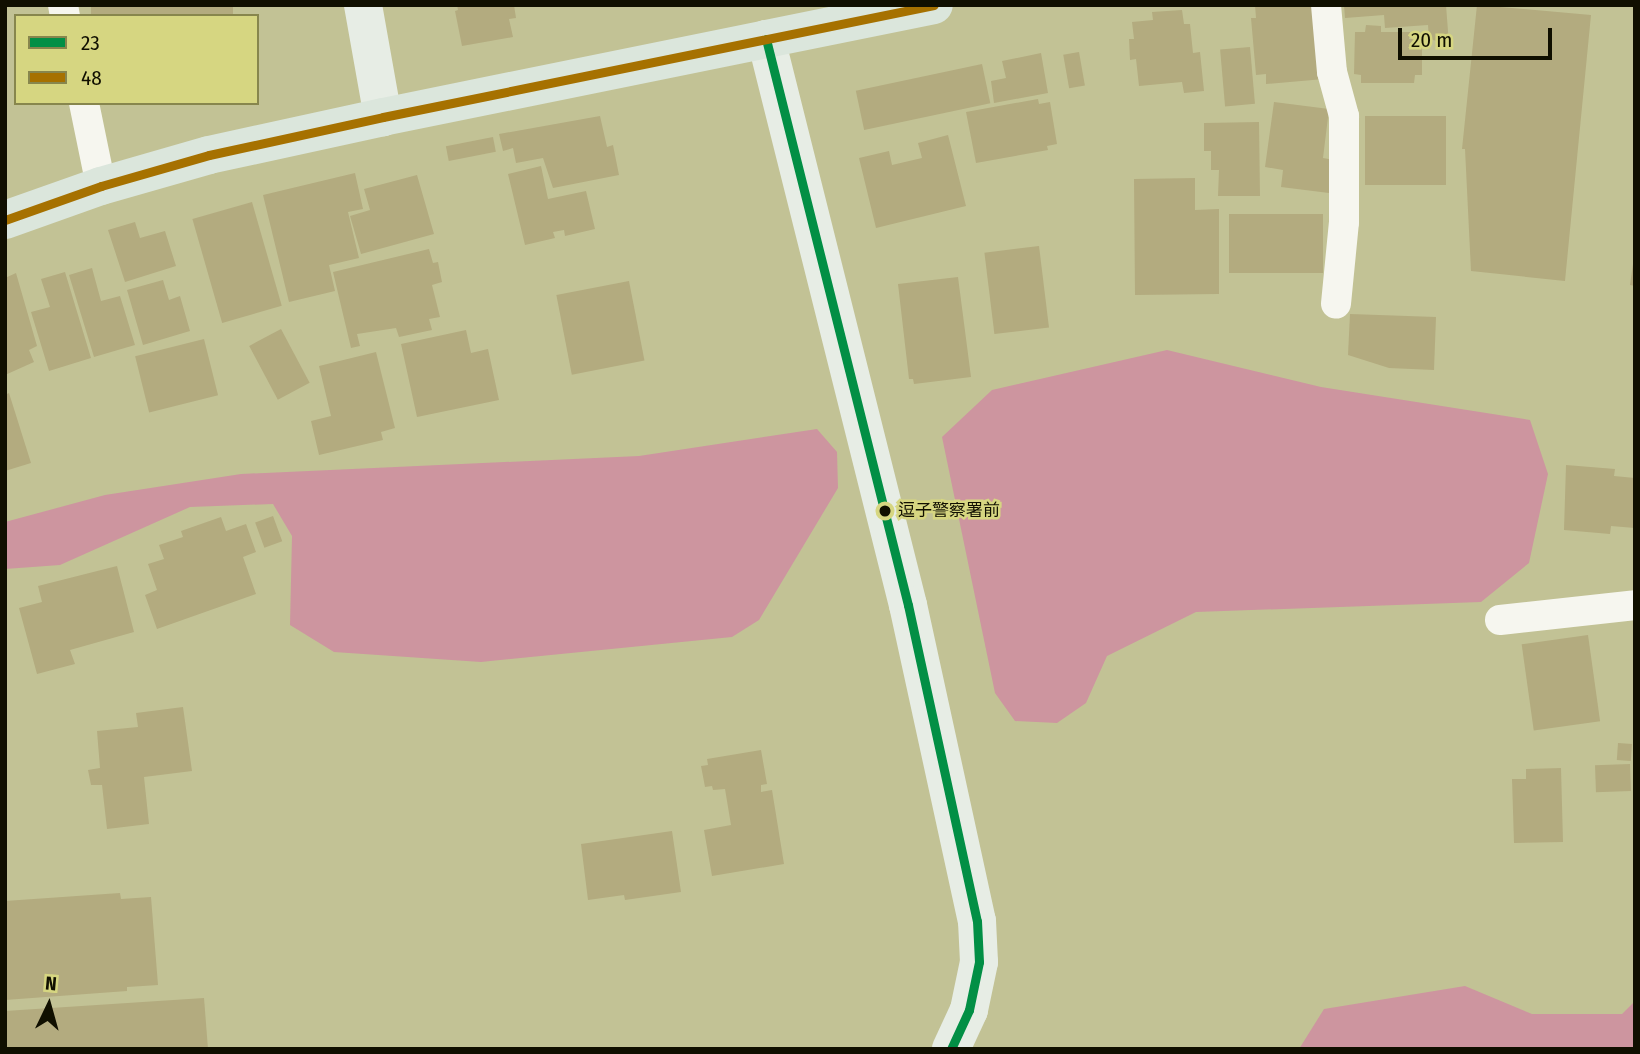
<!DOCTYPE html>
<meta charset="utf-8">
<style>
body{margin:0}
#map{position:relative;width:1640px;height:1054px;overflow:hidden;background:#c2c295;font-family:"Fira Sans Condensed","Noto Sans JP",sans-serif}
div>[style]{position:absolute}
.forest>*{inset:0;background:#cd959f}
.building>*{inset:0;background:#b3ab7f;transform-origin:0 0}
.lane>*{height:30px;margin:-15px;padding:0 15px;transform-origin:15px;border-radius:15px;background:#f6f6ef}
.secondary>*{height:38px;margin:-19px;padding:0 19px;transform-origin:19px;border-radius:19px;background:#e7ede5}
.primary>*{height:38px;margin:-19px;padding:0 19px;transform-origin:19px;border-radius:19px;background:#dbe6dc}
.bus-1>*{height:9px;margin:-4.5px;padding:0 4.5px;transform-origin:4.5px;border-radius:4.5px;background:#028f45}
.bus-2>*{height:9px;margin:-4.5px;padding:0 4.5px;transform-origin:4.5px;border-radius:4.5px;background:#a67100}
.dots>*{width:19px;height:19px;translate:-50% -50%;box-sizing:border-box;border:4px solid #d6d681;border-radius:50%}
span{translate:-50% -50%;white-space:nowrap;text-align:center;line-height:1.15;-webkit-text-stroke:5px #d6d681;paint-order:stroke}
.bus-label{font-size:17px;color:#100f00}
.left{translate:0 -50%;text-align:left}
.frame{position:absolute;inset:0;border:7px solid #100f00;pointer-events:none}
.legend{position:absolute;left:14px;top:14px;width:245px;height:91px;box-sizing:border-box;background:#d6d681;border:2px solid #87864d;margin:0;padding:9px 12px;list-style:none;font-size:21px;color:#100f00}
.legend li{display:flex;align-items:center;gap:14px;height:35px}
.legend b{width:35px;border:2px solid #87864d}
.north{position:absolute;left:14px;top:970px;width:70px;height:70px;-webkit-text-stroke:5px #d6d681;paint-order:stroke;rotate:5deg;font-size:19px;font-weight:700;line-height:28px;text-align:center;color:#100f00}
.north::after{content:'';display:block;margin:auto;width:24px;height:32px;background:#100f00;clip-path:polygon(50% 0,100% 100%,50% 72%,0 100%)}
.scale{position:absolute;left:1398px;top:28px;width:154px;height:32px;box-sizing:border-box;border:4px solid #100f00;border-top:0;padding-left:9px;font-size:21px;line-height:24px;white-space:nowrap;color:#100f00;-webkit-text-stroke:5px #d6d681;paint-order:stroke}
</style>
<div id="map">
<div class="forest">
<div style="clip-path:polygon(1167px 350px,1321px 387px,1530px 420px,1548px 474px,1529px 563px,1481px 602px,1196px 612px,1107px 656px,1086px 703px,1057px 723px,1015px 721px,995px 693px,942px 437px,992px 390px)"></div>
<div style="clip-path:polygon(817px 429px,837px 452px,838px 488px,759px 620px,732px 637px,481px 662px,334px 652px,290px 625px,292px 536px,273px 504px,190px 507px,60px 565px,5px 569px,5px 522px,105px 495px,241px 474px,639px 456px)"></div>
<div style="clip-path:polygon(1465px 986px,1532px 1014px,1622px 1014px,1635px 1001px,1635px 1049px,1299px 1049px,1324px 1009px)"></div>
</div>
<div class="building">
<div style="left:91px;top:5px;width:142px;height:11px"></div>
<div style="clip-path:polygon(457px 5px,514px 5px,516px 18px,509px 19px,513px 37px,462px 46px,455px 11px,458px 10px)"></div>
<div style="clip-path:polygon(1255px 5px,1317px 5px,1324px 79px,1266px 84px,1266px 74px,1256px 75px,1251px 18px,1256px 18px)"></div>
<div style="clip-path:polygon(1344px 5px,1446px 5px,1449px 44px,1429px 39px,1428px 25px,1385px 28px,1384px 15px,1345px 18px)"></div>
<div style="clip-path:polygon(1477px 5px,1591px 15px,1565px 281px,1471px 271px,1465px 149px,1462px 149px)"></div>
<div style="clip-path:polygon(1182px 10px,1184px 24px,1190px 24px,1193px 53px,1200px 52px,1204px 91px,1184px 93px,1182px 82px,1139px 86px,1136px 59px,1130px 60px,1129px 39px,1134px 39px,1132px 22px,1153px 20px,1152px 12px)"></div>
<div style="clip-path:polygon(1366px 25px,1381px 26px,1381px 32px,1410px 32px,1409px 39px,1422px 39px,1422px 75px,1415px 75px,1414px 83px,1361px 83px,1361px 75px,1354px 74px,1355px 32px,1365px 32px)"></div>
<div style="left:1250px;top:47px;width:57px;height:30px;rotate:85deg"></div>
<div style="left:1079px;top:52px;width:34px;height:16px;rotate:80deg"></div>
<div style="clip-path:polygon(1041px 53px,1048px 93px,994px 103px,991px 81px,1006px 78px,1002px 61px)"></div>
<div style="left:982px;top:64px;width:40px;height:129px;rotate:78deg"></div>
<div style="clip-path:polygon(1038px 99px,1039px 104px,1050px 102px,1057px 144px,1047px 146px,1048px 150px,976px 163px,966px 112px)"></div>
<div style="clip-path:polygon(1274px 102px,1329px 109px,1323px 158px,1334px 160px,1329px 193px,1281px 187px,1283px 170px,1265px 167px)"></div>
<div style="clip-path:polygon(600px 116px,607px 147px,613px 145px,619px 175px,553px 188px,543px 158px,516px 163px,513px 148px,503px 151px,499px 134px)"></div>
<div style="left:1365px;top:116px;width:81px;height:69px"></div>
<div style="clip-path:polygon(1259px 122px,1260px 196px,1218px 196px,1219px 170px,1211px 170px,1211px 151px,1204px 151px,1204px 123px)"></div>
<div style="clip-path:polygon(948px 135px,966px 206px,876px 228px,859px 158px,889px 151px,892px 165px,922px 158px,918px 143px)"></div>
<div style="left:493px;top:137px;width:15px;height:48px;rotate:79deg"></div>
<div style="clip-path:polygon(541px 166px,548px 199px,586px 191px,595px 229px,565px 236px,564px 230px,553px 232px,555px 238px,525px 245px,508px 174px)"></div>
<div style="clip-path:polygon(355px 173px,363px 209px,348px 212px,359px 258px,329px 265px,335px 291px,289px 302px,263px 195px)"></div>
<div style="clip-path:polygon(417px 175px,434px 234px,361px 254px,350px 216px,370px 210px,364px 189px)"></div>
<div style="clip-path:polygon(1195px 178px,1195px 210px,1219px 209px,1219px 294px,1135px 295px,1134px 179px)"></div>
<div style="left:252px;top:202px;width:108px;height:62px;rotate:74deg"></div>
<div style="left:1229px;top:214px;width:94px;height:59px"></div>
<div style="clip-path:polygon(135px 222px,140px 238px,165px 231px,176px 266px,125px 282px,108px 230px)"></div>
<div style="left:1039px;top:246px;width:82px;height:55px;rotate:83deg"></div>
<div style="clip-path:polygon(429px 249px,433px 263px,438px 262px,442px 282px,432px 285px,440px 317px,429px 319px,432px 330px,399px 337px,396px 328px,357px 334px,360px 346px,351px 348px,333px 272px)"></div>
<div style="clip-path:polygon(1633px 264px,1635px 264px,1635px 286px,1630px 285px)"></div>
<div style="clip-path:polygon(92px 268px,101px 301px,120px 296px,135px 345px,94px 357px,69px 275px)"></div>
<div style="clip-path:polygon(65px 272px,91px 358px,49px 371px,31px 312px,50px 307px,41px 279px)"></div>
<div style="clip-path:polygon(16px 273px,37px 346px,29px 350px,34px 362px,5px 375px,5px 278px)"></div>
<div style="clip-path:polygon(958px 277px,971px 377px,914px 384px,913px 379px,909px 379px,898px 284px)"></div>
<div style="clip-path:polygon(163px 280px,169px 300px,180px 296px,190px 331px,143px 345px,127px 290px)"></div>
<div style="left:629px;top:281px;width:81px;height:74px;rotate:79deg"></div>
<div style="clip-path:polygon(1350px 314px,1436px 317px,1434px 370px,1389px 368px,1348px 355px)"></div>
<div style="left:281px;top:329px;width:61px;height:36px;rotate:62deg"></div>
<div style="clip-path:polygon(466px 330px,471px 353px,488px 349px,499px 400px,417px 417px,401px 344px)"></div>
<div style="left:204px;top:339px;width:58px;height:71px;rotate:76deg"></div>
<div style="clip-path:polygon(376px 352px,395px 428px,381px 432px,383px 440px,319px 455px,311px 421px,331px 416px,319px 366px)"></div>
<div style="clip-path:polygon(9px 393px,31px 463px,5px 471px,5px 395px)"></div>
<div style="clip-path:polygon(1566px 465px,1615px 469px,1614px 476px,1635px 478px,1635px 528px,1611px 526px,1610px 534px,1564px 530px)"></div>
<div style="left:273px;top:516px;width:27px;height:19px;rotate:70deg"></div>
<div style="clip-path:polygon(221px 517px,226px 531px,246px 524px,256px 552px,243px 557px,256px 594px,157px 629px,145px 595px,157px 590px,148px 564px,164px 559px,159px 545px,183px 537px,181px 531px)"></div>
<div style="clip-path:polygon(117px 566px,134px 632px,70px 650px,75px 664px,37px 674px,19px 608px,42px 602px,38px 586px)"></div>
<div style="left:1588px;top:635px;width:87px;height:67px;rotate:82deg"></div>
<div style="clip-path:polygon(183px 707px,192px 771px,144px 777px,149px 824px,107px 829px,102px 785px,91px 785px,88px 770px,100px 768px,97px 731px,138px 727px,136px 713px)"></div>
<div style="left:1618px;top:743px;width:14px;height:17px;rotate:4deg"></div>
<div style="clip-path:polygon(761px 750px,767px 784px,761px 785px,761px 792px,772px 790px,784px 864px,712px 876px,704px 830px,731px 825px,725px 789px,713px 790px,712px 786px,705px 787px,701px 766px,708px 765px,707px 759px)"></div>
<div style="left:1630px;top:764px;width:27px;height:35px;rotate:88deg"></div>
<div style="clip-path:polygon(1561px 768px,1563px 842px,1514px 843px,1512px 779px,1526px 779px,1526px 769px)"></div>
<div style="clip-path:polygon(672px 831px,681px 892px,625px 900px,624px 895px,588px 900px,581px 844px)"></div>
<div style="clip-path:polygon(120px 893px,121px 899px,151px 897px,158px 985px,127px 987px,127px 991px,5px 1000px,5px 901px)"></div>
<div style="clip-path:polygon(204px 998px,208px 1049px,5px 1049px,5px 1011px)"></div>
</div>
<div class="lane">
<div style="left:63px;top:5px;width:11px;rotate:80deg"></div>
<div style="left:1326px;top:5px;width:67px;rotate:84.9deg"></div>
<div style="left:1332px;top:72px;width:46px;rotate:74.7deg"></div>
<div style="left:1344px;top:116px;width:106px;rotate:90deg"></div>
<div style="left:1344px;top:222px;width:82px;rotate:95.6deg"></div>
<div style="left:84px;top:103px;width:85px;rotate:78.4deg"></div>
<div style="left:1500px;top:620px;width:136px;rotate:-6.3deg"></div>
</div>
<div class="secondary">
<div style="left:363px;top:5px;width:114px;rotate:79.9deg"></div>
<div style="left:766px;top:39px;width:584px;rotate:75.92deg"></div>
<div style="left:908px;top:605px;width:323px;rotate:77.7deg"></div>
<div style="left:977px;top:921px;width:41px;rotate:87.2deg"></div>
<div style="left:979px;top:962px;width:49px;rotate:101.8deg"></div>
<div style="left:969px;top:1010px;width:43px;rotate:114.8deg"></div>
</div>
<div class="primary">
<div style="left:5px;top:220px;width:102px;rotate:-19.5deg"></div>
<div style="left:101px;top:186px;width:112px;rotate:-16deg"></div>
<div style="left:209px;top:155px;width:178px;rotate:-12.3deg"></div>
<div style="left:383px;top:117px;width:562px;rotate:-11.49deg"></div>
</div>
<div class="bus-1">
<div style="left:766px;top:39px;width:584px;rotate:75.92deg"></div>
<div style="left:908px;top:605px;width:323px;rotate:77.7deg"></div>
<div style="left:977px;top:921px;width:41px;rotate:87.2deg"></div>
<div style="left:979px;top:962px;width:49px;rotate:101.8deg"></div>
<div style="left:969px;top:1010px;width:43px;rotate:114.8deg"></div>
</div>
<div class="bus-2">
<div style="left:5px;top:220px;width:102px;rotate:-19.5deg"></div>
<div style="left:101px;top:186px;width:112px;rotate:-16deg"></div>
<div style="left:209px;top:155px;width:178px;rotate:-12.3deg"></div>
<div style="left:383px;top:117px;width:562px;rotate:-11.49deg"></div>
</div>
<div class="dots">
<div style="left:885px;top:511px;background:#100f00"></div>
</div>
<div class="bus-label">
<span class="left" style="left:898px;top:511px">逗子警察署前</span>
</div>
<div class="frame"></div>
<ul class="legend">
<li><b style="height:9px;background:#028f45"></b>23</li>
<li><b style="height:9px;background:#a67100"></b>48</li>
</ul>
<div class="north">N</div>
<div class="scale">20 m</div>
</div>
